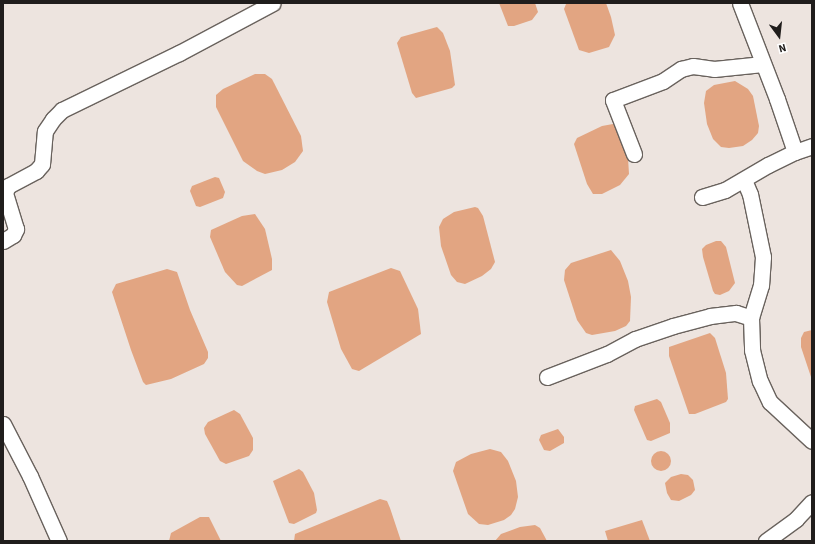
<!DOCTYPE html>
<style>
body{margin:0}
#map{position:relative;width:815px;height:544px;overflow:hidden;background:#ede4df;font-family:"Source Sans 3",sans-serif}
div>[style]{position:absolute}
.water>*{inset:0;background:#e2a582}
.round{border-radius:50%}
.roads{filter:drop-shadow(1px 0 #69625d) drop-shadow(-1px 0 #69625d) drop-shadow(0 1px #69625d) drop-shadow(0 -1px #69625d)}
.street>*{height:15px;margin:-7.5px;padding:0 7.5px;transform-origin:7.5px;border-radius:7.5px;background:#fff}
span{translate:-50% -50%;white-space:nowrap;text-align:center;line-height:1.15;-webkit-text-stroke:3px #fff;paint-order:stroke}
.frame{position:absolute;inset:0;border:4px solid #201d1c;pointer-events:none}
.north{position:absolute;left:759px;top:16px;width:40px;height:40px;-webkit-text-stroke:3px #fff;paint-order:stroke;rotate:165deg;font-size:11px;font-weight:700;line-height:16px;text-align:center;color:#201d1c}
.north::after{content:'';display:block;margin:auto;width:14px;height:18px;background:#201d1c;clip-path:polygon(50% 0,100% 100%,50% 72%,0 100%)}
</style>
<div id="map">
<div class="water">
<div style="clip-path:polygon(499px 3px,535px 3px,538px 12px,532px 20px,514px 26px,508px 26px)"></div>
<div style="clip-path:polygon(569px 3px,606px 3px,611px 17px,615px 35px,609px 47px,589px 53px,579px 50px,564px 9px,566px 4px)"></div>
<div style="clip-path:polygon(437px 27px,443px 33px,450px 51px,455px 85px,452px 88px,416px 98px,412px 93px,397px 43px,401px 37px)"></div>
<div style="clip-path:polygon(255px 74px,265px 74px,272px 79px,301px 136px,303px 151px,295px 162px,282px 170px,265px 174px,257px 171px,243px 161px,216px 107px,216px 95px,223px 89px)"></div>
<div style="clip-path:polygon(735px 81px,748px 89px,753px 96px,759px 126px,758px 133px,752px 140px,743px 146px,729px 148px,721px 147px,713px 139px,707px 124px,704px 103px,706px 91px,714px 85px)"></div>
<div style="clip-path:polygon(613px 124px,617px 128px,628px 158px,629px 174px,620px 185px,602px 194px,593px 194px,587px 184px,574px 144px,577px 138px,602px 126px)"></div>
<div style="clip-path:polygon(215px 177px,219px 178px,225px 192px,223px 198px,200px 207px,196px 206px,190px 191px,192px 186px)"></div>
<div style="clip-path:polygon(475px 207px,478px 208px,483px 216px,495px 262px,491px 269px,482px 276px,465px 284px,457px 282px,451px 275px,441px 246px,439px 227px,443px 219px,454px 212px)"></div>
<div style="clip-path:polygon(255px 214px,265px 229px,272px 259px,272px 270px,242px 286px,237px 285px,225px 272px,210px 237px,211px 230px,242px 216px)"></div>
<div style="clip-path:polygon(716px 241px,721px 241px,726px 247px,735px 283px,729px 291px,720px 295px,715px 294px,713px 291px,703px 257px,702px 249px,706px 245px)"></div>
<div style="clip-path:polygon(611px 250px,620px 261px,628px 281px,631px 297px,630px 321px,626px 326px,615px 331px,592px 335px,586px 333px,577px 320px,564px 280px,565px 270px,571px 263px)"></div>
<div style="clip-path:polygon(391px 268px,400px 271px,418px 309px,421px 334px,359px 371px,352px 369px,341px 349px,327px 302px,329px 292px)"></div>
<div style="clip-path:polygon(167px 269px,177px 272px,190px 310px,208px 352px,208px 358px,204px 364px,171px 379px,146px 385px,143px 382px,131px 350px,112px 292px,116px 284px)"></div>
<div style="clip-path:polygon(812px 330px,812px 380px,801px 347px,801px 338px,804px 332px)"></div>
<div style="clip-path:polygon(710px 333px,715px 338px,726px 373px,728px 399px,726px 402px,695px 414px,689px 414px,669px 356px,669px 347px)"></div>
<div style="clip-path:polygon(657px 399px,661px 402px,670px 423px,670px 433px,651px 441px,647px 440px,634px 410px,635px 406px)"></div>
<div style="clip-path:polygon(234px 410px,240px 414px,253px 438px,253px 450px,249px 456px,226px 464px,220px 461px,205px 434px,204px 428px,208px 422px)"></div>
<div style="clip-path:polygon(558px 429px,564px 437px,564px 443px,550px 451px,544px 450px,539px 440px,541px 435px)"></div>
<div style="clip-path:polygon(490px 449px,501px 452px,508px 461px,516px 481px,518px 497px,515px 509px,511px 515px,504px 520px,488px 525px,479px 524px,468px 514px,453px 471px,456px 462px,471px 454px)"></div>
<div class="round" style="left:651px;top:451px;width:20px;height:20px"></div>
<div style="clip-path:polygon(299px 469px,303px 472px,314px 493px,317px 510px,316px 513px,294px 524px,289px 523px,273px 481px)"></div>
<div style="clip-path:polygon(681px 474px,688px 475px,693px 480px,695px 490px,691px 495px,679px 501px,671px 500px,667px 493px,665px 483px,671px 477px)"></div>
<div style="clip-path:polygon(380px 499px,387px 501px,390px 508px,401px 541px,294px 541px,295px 534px)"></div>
<div style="clip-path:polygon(200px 517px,209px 517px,221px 541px,169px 541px,171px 533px)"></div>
<div style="clip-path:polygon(642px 520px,650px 541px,608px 541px,605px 531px)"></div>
<div style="clip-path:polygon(535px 525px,540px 528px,547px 541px,495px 541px,501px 534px,520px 527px)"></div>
</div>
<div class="roads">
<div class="street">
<div style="left:740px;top:3px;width:103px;rotate:68.9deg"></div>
<div style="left:777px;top:99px;width:56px;rotate:71.2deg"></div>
<div style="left:634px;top:154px;width:58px;rotate:-111.3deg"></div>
<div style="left:613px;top:100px;width:53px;rotate:-20.8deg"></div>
<div style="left:663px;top:81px;width:22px;rotate:-34deg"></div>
<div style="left:681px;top:69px;width:12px;rotate:-14deg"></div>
<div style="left:693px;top:66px;width:21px;rotate:8deg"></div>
<div style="left:714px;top:69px;width:49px;rotate:-5.8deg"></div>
<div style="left:744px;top:180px;width:15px;rotate:67deg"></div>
<div style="left:750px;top:194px;width:64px;rotate:78.3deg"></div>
<div style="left:763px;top:257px;width:28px;rotate:94deg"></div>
<div style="left:761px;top:285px;width:34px;rotate:107deg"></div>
<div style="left:751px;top:318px;width:32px;rotate:88deg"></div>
<div style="left:752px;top:350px;width:32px;rotate:76deg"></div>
<div style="left:760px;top:381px;width:23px;rotate:65deg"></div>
<div style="left:770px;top:402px;width:57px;rotate:42.9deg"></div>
<div style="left:702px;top:197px;width:24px;rotate:-17deg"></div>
<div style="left:725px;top:190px;width:50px;rotate:-30.2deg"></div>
<div style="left:768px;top:165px;width:30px;rotate:-26deg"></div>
<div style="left:795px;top:152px;width:18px;rotate:-19deg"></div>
<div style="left:3px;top:241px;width:12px;rotate:-31deg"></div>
<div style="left:13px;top:235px;width:7px;rotate:-63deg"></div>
<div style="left:16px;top:229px;width:39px;rotate:-107deg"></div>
<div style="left:5px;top:192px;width:7px;rotate:-63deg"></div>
<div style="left:8px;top:186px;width:32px;rotate:-28deg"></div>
<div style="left:36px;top:171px;width:9px;rotate:-49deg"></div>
<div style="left:42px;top:164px;width:33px;rotate:-85deg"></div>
<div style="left:45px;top:131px;width:14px;rotate:-56deg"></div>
<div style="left:53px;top:119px;width:13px;rotate:-45deg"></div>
<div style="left:62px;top:110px;width:130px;rotate:-26deg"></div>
<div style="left:179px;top:53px;width:106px;rotate:-28deg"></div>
<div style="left:547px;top:377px;width:64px;rotate:-21deg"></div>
<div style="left:607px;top:354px;width:32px;rotate:-28deg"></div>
<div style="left:635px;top:339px;width:40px;rotate:-18.9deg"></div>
<div style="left:673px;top:326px;width:38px;rotate:-15deg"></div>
<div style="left:710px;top:316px;width:26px;rotate:-7deg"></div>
<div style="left:736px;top:313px;width:16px;rotate:18deg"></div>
<div style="left:3px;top:424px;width:59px;rotate:62.6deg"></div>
<div style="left:30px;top:476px;width:71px;rotate:66deg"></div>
<div style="left:766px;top:541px;width:37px;rotate:-36deg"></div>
<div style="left:796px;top:519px;width:23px;rotate:-47deg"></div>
</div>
</div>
<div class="frame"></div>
<div class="north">N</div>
</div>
